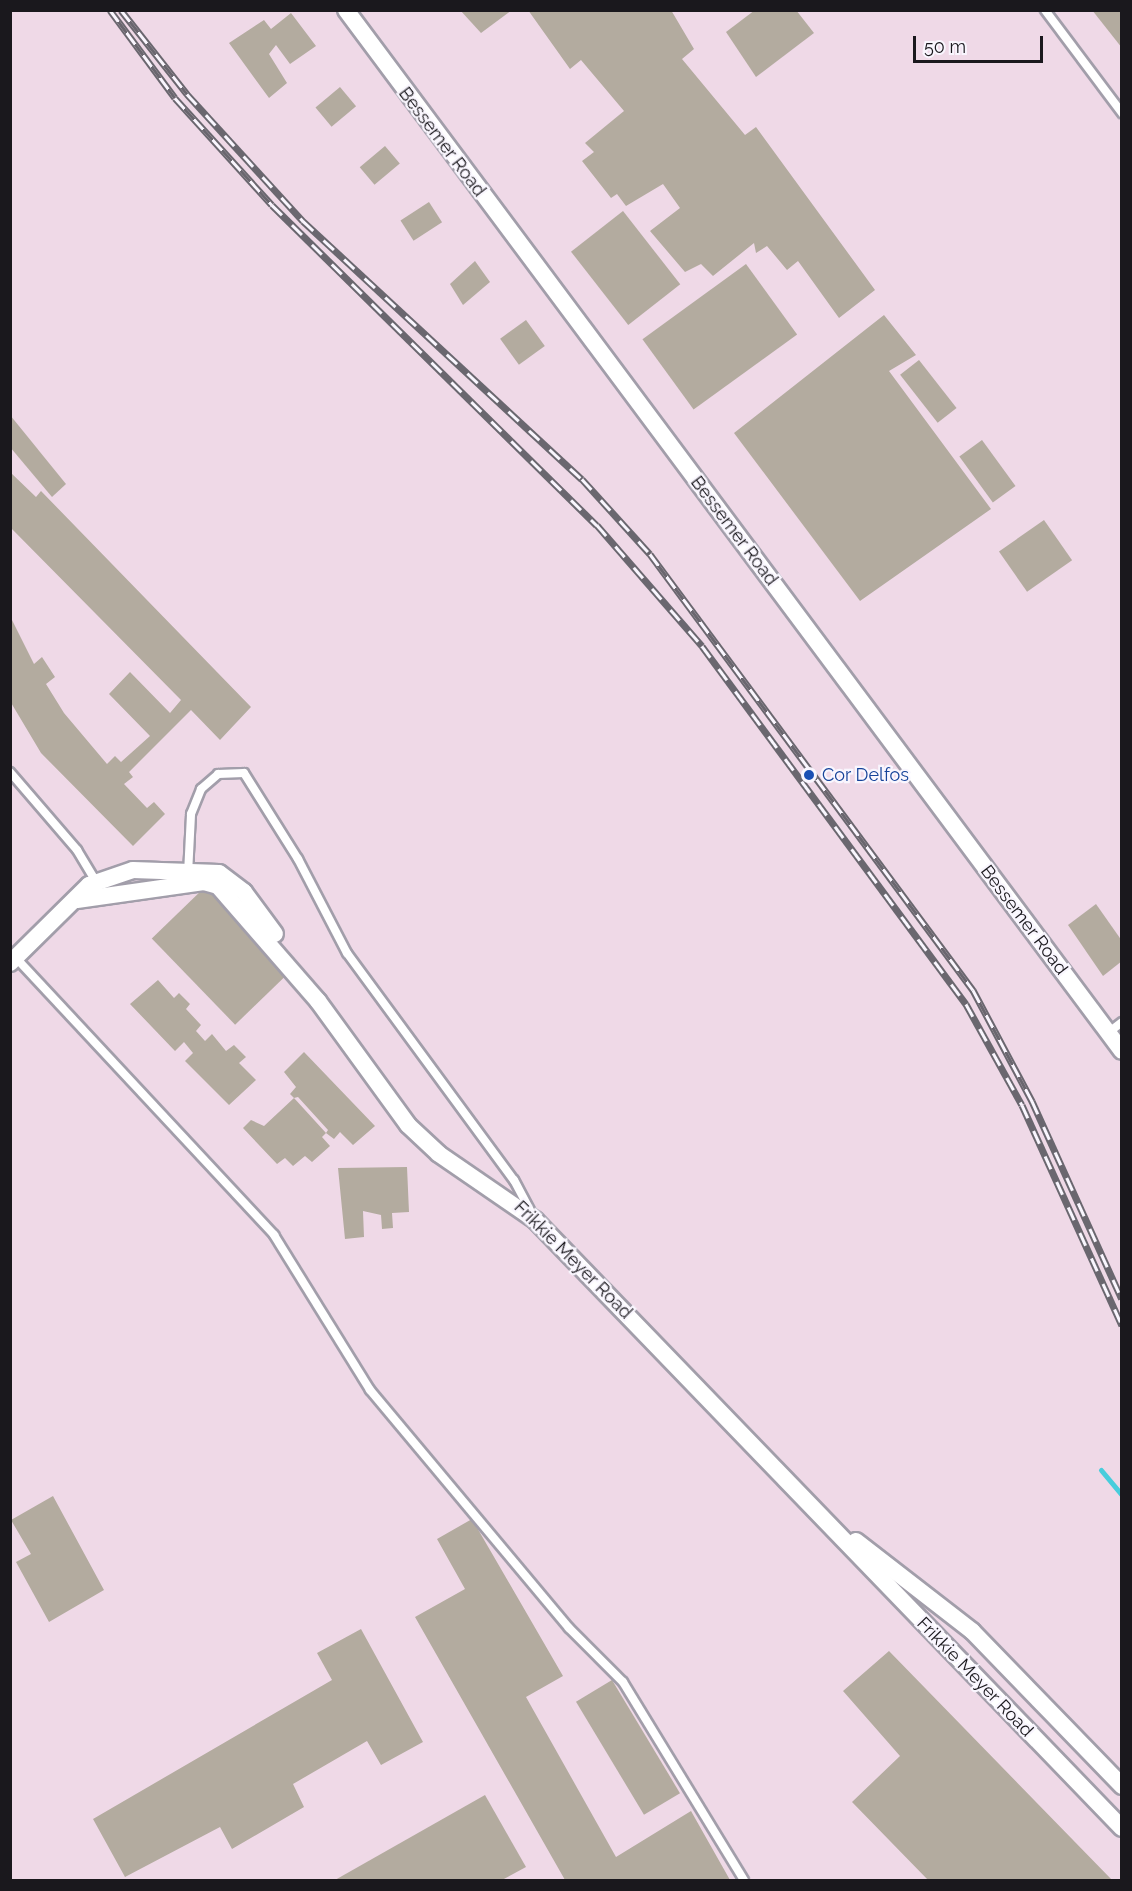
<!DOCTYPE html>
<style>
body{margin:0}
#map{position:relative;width:1132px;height:1891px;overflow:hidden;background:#ece8f5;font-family:Raleway,sans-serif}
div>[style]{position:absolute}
.industrial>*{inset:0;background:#efd9e7;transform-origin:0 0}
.stream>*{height:5px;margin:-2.5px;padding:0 2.5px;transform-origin:2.5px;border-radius:2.5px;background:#48cddc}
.building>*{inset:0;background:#b3ab9f;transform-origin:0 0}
.roads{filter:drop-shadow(2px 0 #a29eaa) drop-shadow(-2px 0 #a29eaa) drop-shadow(0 2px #a29eaa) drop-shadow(0 -2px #a29eaa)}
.service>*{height:8px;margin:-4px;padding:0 4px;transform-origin:4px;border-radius:4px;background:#fff}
.minor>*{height:16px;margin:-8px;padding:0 8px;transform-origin:8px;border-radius:8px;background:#fff}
.rail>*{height:7px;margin-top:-3.5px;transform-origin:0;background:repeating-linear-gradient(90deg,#f9f6fe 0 14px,#6a676f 0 28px);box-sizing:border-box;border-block:2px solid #6a676f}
.dots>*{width:16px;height:16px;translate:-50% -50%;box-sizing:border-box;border:3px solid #f9f6fe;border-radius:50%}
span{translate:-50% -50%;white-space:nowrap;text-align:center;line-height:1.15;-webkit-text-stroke:4.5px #f9f6fe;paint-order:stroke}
.street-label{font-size:18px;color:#1a181d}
.transit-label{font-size:18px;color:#164399}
.left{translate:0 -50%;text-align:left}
.frame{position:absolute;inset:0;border:12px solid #1a181d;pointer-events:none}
.scale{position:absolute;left:913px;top:36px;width:130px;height:27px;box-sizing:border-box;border:3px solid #1a181d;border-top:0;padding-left:8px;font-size:18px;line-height:21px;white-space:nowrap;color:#1a181d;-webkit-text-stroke:4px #f9f6fe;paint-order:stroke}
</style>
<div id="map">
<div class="industrial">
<div style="left:11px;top:11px;width:1110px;height:1869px"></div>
</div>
<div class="stream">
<div style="left:1101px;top:1470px;width:33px;rotate:50deg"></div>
</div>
<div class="building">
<div style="clip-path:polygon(460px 10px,512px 10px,481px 33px)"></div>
<div style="clip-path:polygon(528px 10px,671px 10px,694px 49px,682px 59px,745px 135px,756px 127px,875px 290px,839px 318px,798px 261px,787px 270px,767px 246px,756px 253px,754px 243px,713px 276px,701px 264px,685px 272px,650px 231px,680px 208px,663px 184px,626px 206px,617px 194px,611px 198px,582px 161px,594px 152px,585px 143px,624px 111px,581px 60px,570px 69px)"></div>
<div style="clip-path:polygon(755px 10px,796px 10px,814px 33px,756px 77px,726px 32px)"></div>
<div style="clip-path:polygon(1092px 10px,1122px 10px,1122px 48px)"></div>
<div style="clip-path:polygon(291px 13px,316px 46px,290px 64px,276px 45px,269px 54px,287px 83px,269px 98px,229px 43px,264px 20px,271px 29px)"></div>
<div style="left:340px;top:87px;width:25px;height:32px;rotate:50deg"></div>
<div style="left:385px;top:146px;width:23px;height:33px;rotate:50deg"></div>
<div style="left:429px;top:202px;width:24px;height:34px;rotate:57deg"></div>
<div style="left:623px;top:211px;width:93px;height:66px;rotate:52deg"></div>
<div style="clip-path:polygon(475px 261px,490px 282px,463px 305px,450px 284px)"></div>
<div style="left:746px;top:264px;width:87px;height:128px;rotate:54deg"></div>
<div style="clip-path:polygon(884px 315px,916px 355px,889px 371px,991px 509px,860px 601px,734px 433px)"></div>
<div style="left:526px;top:320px;width:32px;height:32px;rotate:54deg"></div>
<div style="left:919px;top:360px;width:61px;height:24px;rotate:52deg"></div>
<div style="clip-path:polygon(10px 415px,66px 484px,52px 497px,10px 447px)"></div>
<div style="left:982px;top:440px;width:57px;height:28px;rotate:54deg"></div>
<div style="clip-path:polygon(10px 472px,36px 497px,41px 491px,251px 707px,220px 740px,191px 710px,129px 772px,133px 777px,124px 784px,147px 808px,154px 802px,165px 814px,133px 846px,41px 753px,10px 701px,10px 616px,34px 664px,42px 657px,55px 677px,46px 684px,64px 713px,107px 764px,115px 756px,121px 762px,150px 736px,109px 694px,130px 672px,170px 713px,181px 700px,10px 527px)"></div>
<div style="left:1044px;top:520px;width:49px;height:55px;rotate:55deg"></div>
<div style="left:205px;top:887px;width:120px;height:74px;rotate:46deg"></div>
<div style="clip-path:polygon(1096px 904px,1122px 941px,1122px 961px,1103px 976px,1068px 925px)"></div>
<div style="clip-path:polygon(158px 980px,174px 998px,179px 993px,190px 1004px,186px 1009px,201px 1025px,196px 1031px,205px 1041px,212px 1034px,226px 1051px,234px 1045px,246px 1057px,239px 1063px,256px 1080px,229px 1105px,185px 1061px,193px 1053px,184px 1042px,175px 1051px,130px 1004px)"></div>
<div style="clip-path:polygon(evenodd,304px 1052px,375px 1126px,353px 1145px,340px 1132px,334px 1139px,326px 1133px,322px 1137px,330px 1146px,312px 1162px,305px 1156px,293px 1166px,285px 1158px,277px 1164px,243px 1128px,251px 1120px,264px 1126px,294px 1098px,290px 1094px,296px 1087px,284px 1072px,304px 1052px,298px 1097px,328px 1130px,326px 1133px,294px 1098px,298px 1097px)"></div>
<div style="clip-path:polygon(407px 1167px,409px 1212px,392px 1213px,393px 1228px,382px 1229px,381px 1215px,363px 1211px,364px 1237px,345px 1239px,338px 1168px)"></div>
<div style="clip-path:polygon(53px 1496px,104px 1590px,49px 1622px,16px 1562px,31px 1554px,11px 1520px)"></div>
<div style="clip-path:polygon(472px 1519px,563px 1676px,526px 1697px,616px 1857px,691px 1811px,730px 1880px,565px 1880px,415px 1617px,465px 1589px,437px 1539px)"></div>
<div style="clip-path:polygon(361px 1629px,423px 1742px,381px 1765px,367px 1741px,293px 1784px,304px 1807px,232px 1849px,220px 1827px,125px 1877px,93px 1819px,332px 1680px,317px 1653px)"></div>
<div style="clip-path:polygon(889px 1651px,1112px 1880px,928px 1880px,852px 1802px,900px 1756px,843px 1691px)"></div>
<div style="left:612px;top:1680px;width:132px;height:42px;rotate:59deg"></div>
<div style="clip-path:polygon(485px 1795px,526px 1867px,502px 1880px,335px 1880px)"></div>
</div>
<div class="roads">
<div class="service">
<div style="left:1045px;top:10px;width:129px;rotate:53.2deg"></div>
<div style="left:10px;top:772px;width:103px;rotate:49.3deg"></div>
<div style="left:77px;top:850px;width:41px;rotate:59deg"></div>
<div style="left:188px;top:874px;width:60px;rotate:-87.1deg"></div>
<div style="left:191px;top:814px;width:27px;rotate:-68deg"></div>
<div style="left:201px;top:789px;width:23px;rotate:-41deg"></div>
<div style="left:218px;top:774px;width:26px;rotate:-2deg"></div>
<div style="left:244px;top:773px;width:102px;rotate:57.9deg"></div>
<div style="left:298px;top:859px;width:106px;rotate:62.5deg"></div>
<div style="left:347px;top:953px;width:282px;rotate:53.7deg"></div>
<div style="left:514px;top:1180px;width:38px;rotate:62deg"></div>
<div style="left:16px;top:958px;width:379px;rotate:47deg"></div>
<div style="left:274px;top:1235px;width:182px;rotate:58.2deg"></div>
<div style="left:370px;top:1390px;width:310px;rotate:50.1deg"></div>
<div style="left:569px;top:1628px;width:76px;rotate:45deg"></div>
<div style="left:623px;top:1682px;width:232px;rotate:58.6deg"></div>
<div style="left:1108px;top:1033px;width:18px;rotate:-38deg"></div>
</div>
<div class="minor">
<div style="left:346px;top:10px;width:1298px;rotate:53.3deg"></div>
<div style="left:77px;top:900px;width:128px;rotate:-8.1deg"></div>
<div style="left:204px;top:882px;width:15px;rotate:16deg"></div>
<div style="left:218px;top:886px;width:152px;rotate:49deg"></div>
<div style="left:318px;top:1001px;width:153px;rotate:54deg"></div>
<div style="left:408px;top:1125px;width:42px;rotate:43.1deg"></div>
<div style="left:439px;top:1154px;width:116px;rotate:34.5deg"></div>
<div style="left:535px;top:1220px;width:845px;rotate:46.01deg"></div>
<div style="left:10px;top:963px;width:111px;rotate:-44.6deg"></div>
<div style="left:89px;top:885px;width:46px;rotate:-18.8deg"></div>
<div style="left:133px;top:870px;width:86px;rotate:2deg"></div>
<div style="left:219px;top:873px;width:31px;rotate:37deg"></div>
<div style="left:244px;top:892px;width:52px;rotate:53.6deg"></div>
<div style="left:856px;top:1541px;width:147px;rotate:37.8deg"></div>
<div style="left:972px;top:1631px;width:216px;rotate:45.9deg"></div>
</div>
</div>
<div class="rail">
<div style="left:110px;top:10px;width:109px;rotate:53.5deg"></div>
<div style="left:175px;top:98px;width:144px;rotate:47.8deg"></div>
<div style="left:272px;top:205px;width:456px;rotate:44.6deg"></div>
<div style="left:597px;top:525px;width:160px;rotate:49deg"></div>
<div style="left:702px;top:646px;width:445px;rotate:53.6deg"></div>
<div style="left:966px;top:1004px;width:115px;rotate:61deg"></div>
<div style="left:1022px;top:1105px;width:242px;rotate:65.6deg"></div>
<div style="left:121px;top:10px;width:107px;rotate:51.8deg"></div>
<div style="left:187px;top:94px;width:172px;rotate:47.6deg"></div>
<div style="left:303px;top:221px;width:380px;rotate:42.8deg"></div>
<div style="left:582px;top:479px;width:101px;rotate:47.8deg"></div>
<div style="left:650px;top:554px;width:543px;rotate:53.47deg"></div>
<div style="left:973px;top:990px;width:126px;rotate:62deg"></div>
<div style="left:1032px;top:1101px;width:217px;rotate:65.6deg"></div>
</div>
<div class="dots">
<div style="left:809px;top:775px;background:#1a4fb4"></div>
</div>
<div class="street-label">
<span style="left:442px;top:142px;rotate:53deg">Bessemer Road</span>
<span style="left:734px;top:531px;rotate:53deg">Bessemer Road</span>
<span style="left:1024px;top:920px;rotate:53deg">Bessemer Road</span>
<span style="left:573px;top:1260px;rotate:45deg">Frikkie Meyer Road</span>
<span style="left:975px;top:1677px;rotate:46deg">Frikkie Meyer Road</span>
</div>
<div class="transit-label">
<span class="left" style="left:822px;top:775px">Cor Delfos</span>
</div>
<div class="frame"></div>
<div class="scale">50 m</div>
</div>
